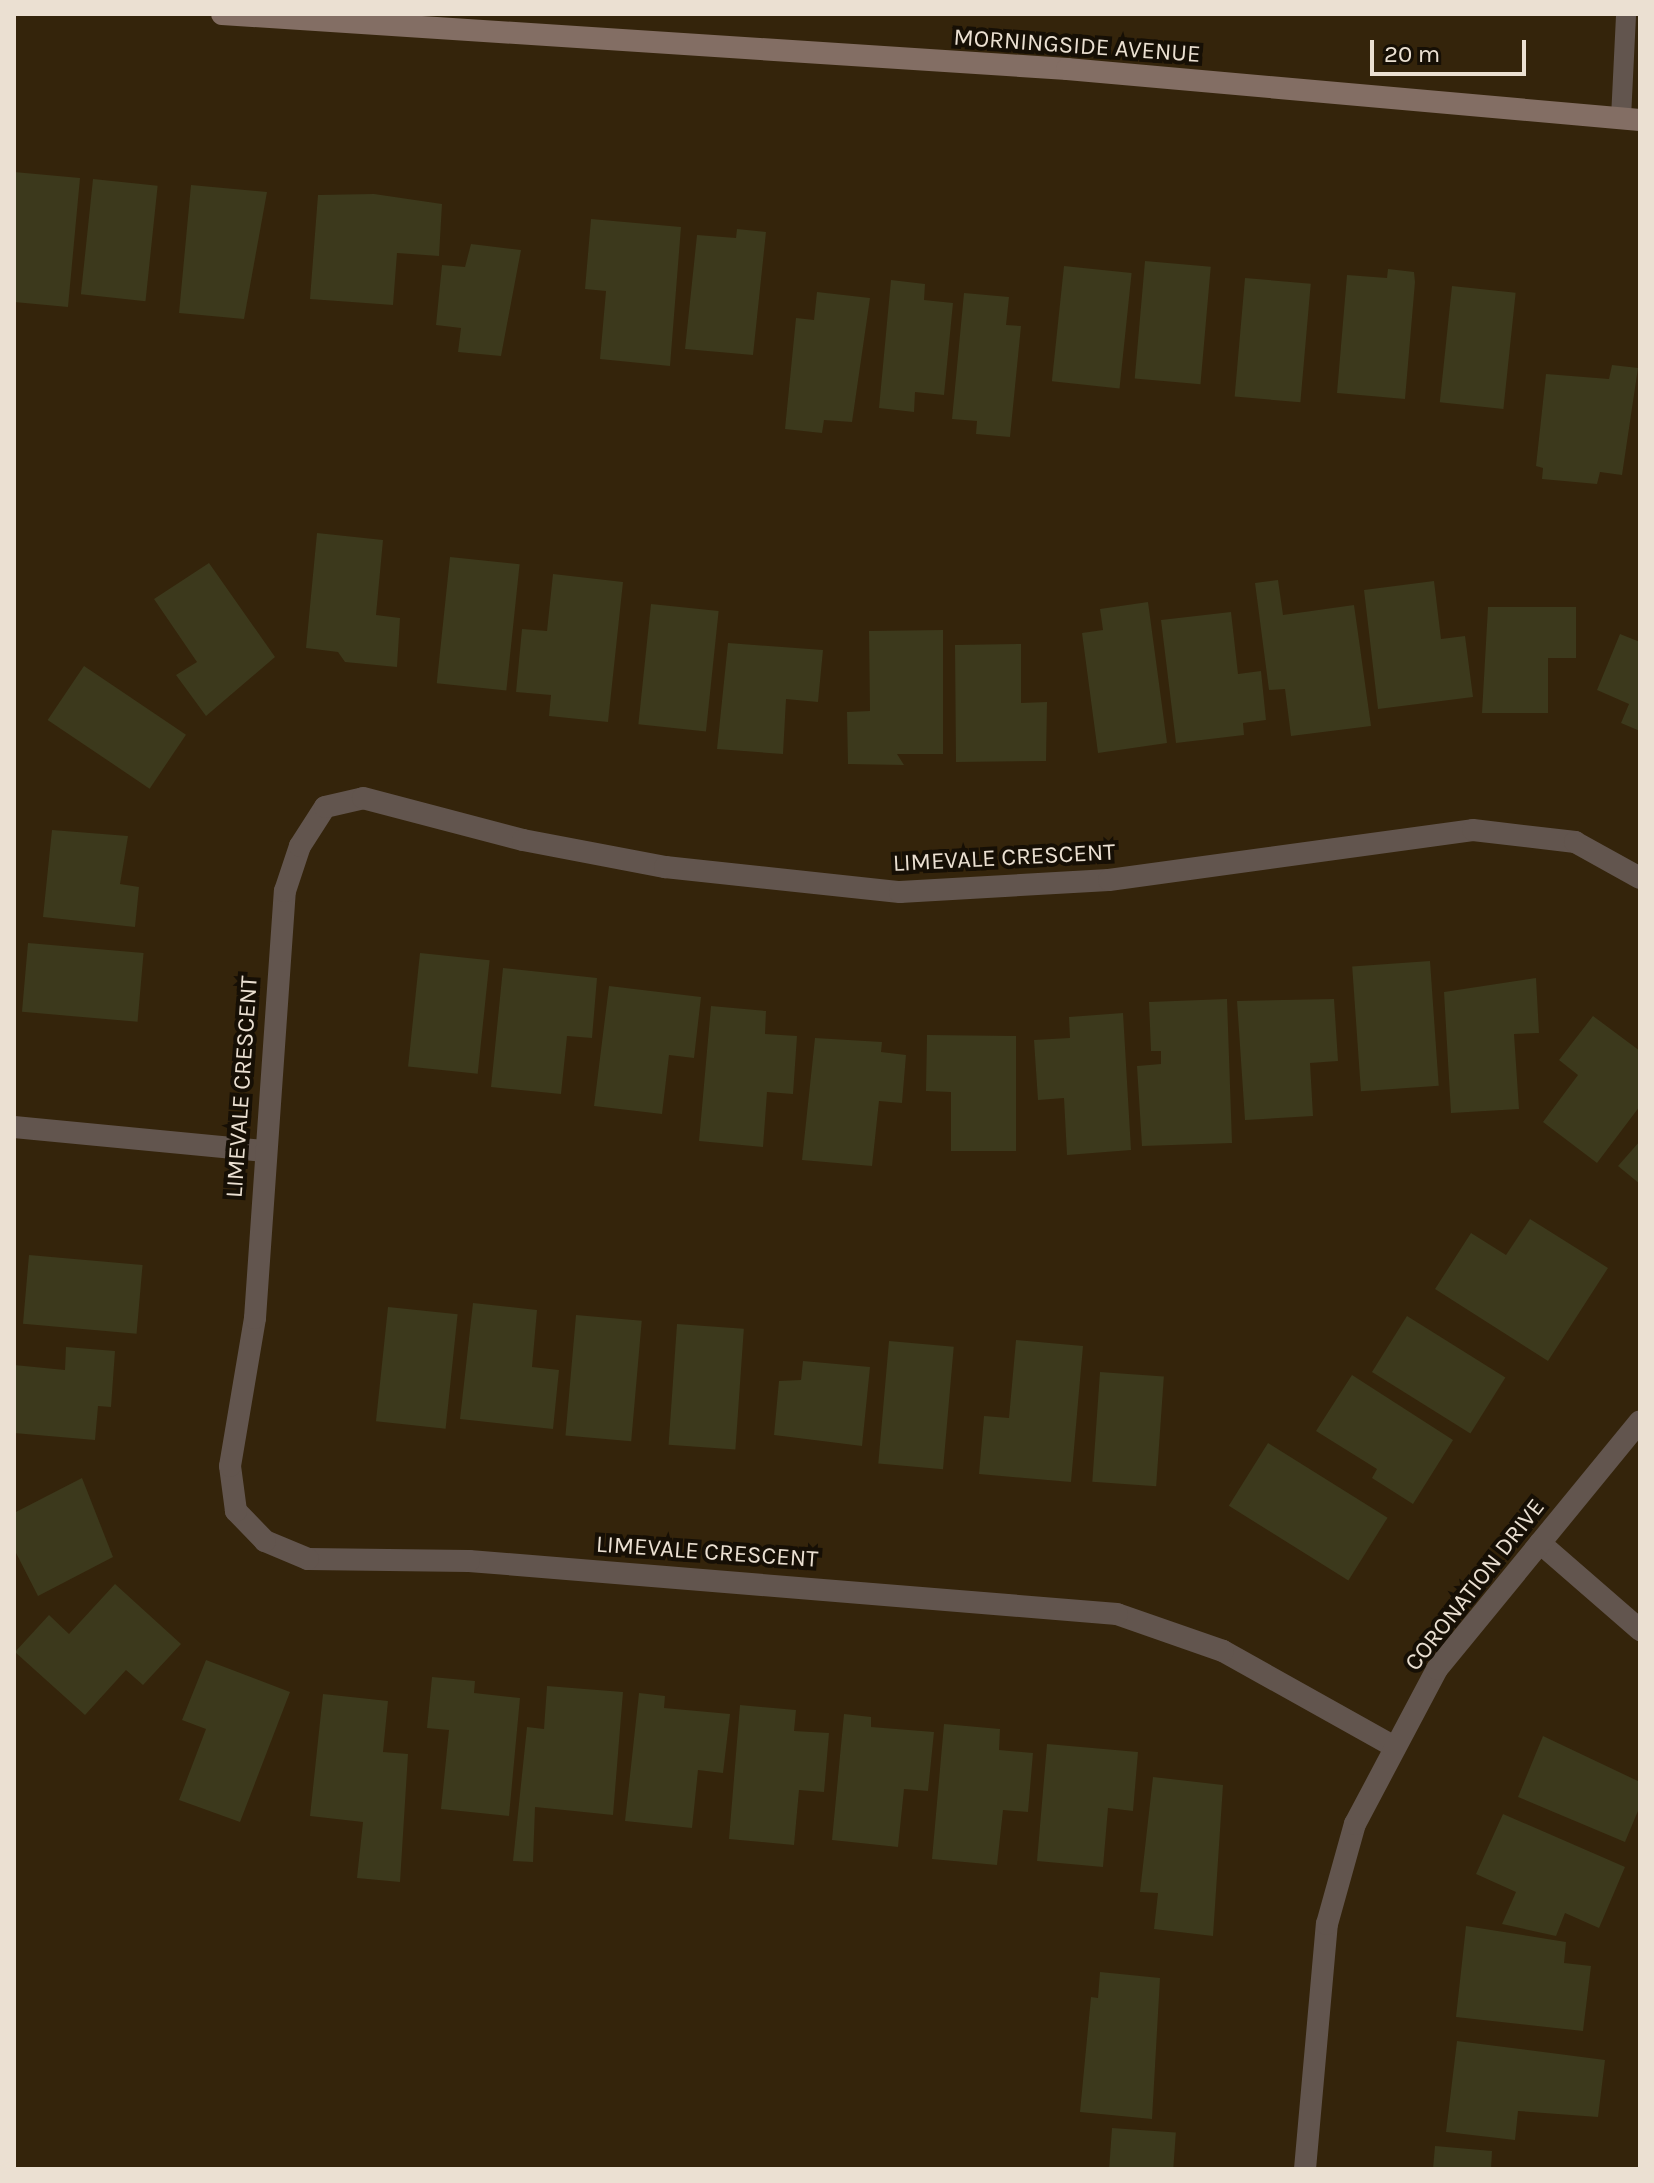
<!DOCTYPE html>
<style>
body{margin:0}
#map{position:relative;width:1654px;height:2183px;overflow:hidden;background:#34240b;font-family:Karla,sans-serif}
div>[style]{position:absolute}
.building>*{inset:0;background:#3c391c;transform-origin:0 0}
.service>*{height:20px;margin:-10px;padding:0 10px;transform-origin:10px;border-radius:10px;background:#62554e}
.minor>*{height:22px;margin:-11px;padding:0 11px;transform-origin:11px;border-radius:11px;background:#62554e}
.secondary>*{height:22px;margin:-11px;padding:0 11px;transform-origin:11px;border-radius:11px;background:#836e64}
span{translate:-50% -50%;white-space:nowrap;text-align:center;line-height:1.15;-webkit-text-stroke:8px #160f05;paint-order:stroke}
.street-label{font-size:24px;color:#ebe0d2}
.frame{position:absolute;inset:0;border:16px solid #ebe0d2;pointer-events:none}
.scale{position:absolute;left:1370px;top:40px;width:156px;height:36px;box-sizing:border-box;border:4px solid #ebe0d2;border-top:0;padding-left:10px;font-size:24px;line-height:28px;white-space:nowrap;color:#ebe0d2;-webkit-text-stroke:6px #160f05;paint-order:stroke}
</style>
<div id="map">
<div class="building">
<div style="clip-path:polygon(14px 172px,80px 178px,68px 307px,14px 302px)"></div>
<div style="left:93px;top:179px;width:65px;height:116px;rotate:6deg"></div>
<div style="clip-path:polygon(191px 185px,267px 192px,244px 319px,179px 313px)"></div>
<div style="clip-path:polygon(374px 194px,442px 204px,439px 256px,397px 253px,393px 305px,310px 299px,318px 195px)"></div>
<div style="clip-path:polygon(591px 219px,681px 227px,670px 366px,600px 359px,606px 291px,585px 289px)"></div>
<div style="clip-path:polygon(737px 229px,766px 232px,753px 355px,685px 349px,697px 235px,736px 238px)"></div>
<div style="clip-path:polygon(471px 244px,521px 250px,501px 356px,458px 352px,461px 328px,436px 325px,442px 265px,465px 267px)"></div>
<div style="left:1145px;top:261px;width:66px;height:118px;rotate:5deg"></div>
<div style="left:1064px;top:266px;width:68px;height:116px;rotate:6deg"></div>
<div style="clip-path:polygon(1388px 269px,1414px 272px,1415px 282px,1405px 399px,1337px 393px,1347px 275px,1387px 278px)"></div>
<div style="left:1245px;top:278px;width:66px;height:119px;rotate:5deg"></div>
<div style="clip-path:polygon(891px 280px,925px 284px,924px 300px,953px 303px,944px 395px,915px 392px,914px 412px,879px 408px)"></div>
<div style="left:1452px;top:286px;width:64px;height:117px;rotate:6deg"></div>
<div style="clip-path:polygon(817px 292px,870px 298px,852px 422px,824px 420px,822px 433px,785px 429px,796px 318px,814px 320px)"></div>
<div style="clip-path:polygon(964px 293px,1009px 297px,1006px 325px,1021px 326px,1010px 437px,976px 434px,977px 421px,952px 419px)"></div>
<div style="clip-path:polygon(1612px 365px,1638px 368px,1622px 475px,1600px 472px,1597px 484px,1542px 479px,1543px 468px,1536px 466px,1546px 374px,1609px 379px)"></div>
<div style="clip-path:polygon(317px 533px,383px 540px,376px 615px,400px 618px,397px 667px,345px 662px,338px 652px,306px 648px)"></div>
<div style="left:450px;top:557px;width:70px;height:127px;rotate:6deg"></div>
<div style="clip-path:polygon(209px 563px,275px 657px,206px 716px,176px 675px,197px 662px,154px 599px)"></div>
<div style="clip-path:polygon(553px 574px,623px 582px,608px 722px,549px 716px,551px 695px,516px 692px,522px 629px,547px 631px)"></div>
<div style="clip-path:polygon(1278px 580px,1283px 615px,1354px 605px,1371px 726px,1291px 736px,1285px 689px,1269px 690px,1255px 583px)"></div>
<div style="clip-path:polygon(1434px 581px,1441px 639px,1465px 636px,1473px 697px,1378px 709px,1364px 590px)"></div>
<div style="clip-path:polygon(1148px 602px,1167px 743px,1098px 753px,1082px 633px,1103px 630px,1100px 609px)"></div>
<div style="left:651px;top:604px;width:68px;height:121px;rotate:6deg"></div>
<div style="clip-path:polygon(1488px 607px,1576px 607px,1576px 658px,1548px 658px,1548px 713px,1482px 713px)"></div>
<div style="clip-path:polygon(1231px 612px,1238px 674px,1261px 671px,1266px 720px,1243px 723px,1244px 735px,1176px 743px,1161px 620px)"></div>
<div style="clip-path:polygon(943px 630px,943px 754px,897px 754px,904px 765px,848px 764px,847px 712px,870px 711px,869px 631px)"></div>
<div style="clip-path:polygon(1620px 634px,1640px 642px,1640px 731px,1621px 723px,1629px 704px,1597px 690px)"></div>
<div style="clip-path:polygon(728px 643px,823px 650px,818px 702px,786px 699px,783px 754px,717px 749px)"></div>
<div style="clip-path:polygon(1021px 644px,1021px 703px,1047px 702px,1046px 761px,956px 762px,955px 645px)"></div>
<div style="left:84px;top:666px;width:123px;height:65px;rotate:34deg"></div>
<div style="clip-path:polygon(52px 830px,128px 836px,120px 884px,139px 887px,135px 927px,43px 917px)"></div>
<div style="left:28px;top:943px;width:116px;height:69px;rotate:5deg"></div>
<div style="left:420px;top:953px;width:70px;height:114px;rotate:6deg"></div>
<div style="left:1430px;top:961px;width:125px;height:78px;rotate:86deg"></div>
<div style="clip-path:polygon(503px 968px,597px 978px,592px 1038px,567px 1036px,561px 1094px,491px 1087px)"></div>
<div style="clip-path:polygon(1536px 978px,1539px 1033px,1514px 1034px,1519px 1109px,1451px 1113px,1444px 992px)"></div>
<div style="clip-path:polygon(609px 986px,701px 997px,694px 1058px,669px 1055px,662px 1114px,594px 1106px)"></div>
<div style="clip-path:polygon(1227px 999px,1232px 1143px,1142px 1146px,1137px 1066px,1161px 1064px,1161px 1051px,1151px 1051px,1149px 1002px)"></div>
<div style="clip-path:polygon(1334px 999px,1338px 1061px,1310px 1063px,1313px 1116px,1245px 1120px,1237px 1001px)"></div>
<div style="clip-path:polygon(711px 1006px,766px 1011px,765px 1034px,797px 1036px,793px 1094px,767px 1092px,763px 1147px,699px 1141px)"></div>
<div style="clip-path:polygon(1123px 1013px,1131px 1150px,1067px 1155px,1064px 1098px,1038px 1100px,1034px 1040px,1070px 1038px,1069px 1017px)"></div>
<div style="clip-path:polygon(1593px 1016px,1640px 1051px,1640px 1106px,1597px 1163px,1543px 1122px,1578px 1075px,1559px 1060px)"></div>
<div style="clip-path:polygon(927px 1035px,1016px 1036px,1016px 1151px,951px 1151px,951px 1092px,926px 1091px)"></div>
<div style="clip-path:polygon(815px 1038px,882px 1042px,881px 1052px,906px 1055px,902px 1103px,879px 1101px,872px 1166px,802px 1160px)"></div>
<div style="clip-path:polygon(1640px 1141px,1640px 1184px,1618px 1166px)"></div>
<div style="clip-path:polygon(1530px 1219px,1608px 1268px,1548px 1361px,1435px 1289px,1471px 1233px,1506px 1255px)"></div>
<div style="left:29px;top:1255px;width:114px;height:69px;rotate:5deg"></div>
<div style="clip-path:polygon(473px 1303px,537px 1310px,532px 1367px,559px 1370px,553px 1429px,460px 1419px)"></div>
<div style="left:388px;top:1307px;width:70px;height:115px;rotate:6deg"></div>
<div style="left:576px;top:1315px;width:66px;height:121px;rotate:5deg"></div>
<div style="left:1407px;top:1316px;width:116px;height:66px;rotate:32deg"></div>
<div style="left:677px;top:1324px;width:67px;height:121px;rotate:4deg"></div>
<div style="clip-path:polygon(1016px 1340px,1083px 1346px,1071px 1482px,979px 1474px,984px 1416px,1009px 1418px)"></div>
<div style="left:889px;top:1341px;width:65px;height:123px;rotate:5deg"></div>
<div style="clip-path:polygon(66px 1347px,115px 1351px,111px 1407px,98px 1406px,95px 1440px,14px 1433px,14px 1365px,65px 1370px)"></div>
<div style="clip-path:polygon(803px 1361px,870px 1367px,862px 1446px,774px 1435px,779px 1381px,801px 1380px)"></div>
<div style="left:1100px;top:1372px;width:64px;height:110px;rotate:4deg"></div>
<div style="clip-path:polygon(1352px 1375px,1453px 1440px,1413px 1504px,1372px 1478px,1377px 1469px,1316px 1431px)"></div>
<div style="left:1268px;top:1443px;width:141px;height:74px;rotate:32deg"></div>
<div style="clip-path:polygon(82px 1478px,113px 1557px,38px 1596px,14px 1549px,14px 1513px)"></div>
<div style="clip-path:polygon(115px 1584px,181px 1644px,143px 1685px,126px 1670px,85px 1715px,15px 1652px,49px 1615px,69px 1634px)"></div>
<div style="clip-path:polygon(206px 1660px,290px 1692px,240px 1822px,179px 1800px,206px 1729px,182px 1720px)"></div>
<div style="clip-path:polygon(432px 1677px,475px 1681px,474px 1693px,520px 1698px,509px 1816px,441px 1809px,449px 1730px,427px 1728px)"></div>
<div style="clip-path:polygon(547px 1686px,623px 1692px,613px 1815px,535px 1807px,533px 1862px,513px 1861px,527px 1727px,544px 1729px)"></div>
<div style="clip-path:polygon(639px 1693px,665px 1696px,664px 1708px,730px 1714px,723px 1773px,698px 1770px,692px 1828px,625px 1821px)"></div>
<div style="clip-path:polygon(323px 1694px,388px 1701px,383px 1752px,408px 1754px,400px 1882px,357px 1878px,363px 1822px,310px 1816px)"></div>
<div style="clip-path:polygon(740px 1705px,796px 1710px,794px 1731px,829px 1733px,824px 1792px,799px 1790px,794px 1845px,729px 1839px)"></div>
<div style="clip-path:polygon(844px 1714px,871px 1717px,871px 1727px,934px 1732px,928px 1791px,904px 1789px,898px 1847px,832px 1840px)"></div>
<div style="clip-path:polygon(944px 1724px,1000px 1729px,999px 1750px,1033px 1753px,1028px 1812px,1003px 1810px,997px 1865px,932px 1859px)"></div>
<div style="clip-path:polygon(1543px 1736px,1640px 1782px,1640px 1806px,1625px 1842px,1518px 1797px)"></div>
<div style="clip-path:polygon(1047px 1744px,1138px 1752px,1133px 1811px,1108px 1808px,1103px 1867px,1037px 1861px)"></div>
<div style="clip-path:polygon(1153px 1777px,1223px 1785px,1213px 1936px,1154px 1929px,1158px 1893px,1140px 1892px)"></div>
<div style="clip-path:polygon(1503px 1814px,1625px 1867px,1599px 1928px,1565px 1913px,1556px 1936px,1502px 1924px,1516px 1892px,1476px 1874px)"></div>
<div style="clip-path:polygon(1466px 1926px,1566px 1942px,1564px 1963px,1591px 1966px,1583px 2031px,1456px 2017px)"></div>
<div style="clip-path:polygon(1100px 1972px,1160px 1978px,1152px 2119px,1080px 2112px,1091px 1997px,1098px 1998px)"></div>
<div style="clip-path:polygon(1457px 2041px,1605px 2060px,1598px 2117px,1518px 2111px,1515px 2140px,1446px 2132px)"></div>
<div style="left:1112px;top:2128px;width:64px;height:41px;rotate:4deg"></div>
<div style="clip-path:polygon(1435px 2146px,1492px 2151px,1491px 2169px,1433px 2169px)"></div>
</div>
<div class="service">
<div style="left:1621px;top:118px;width:104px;rotate:-87.2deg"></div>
</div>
<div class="minor">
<div style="left:14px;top:1127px;width:250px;rotate:5.5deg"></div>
<div style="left:1540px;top:1543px;width:133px;rotate:41deg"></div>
<div style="left:1393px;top:1746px;width:195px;rotate:-150.8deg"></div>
<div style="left:1223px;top:1651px;width:112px;rotate:-160.8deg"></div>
<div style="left:1117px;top:1614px;width:650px;rotate:-175.32deg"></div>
<div style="left:469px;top:1561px;width:161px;rotate:-179.3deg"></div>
<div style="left:308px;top:1559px;width:47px;rotate:-157.3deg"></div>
<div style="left:265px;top:1541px;width:42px;rotate:-134deg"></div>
<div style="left:236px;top:1511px;width:45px;rotate:-97.6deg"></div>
<div style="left:230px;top:1466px;width:150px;rotate:-80.4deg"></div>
<div style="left:255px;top:1318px;width:428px;rotate:-86deg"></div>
<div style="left:285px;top:891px;width:47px;rotate:-71.6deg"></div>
<div style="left:300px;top:846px;width:46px;rotate:-57.3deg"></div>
<div style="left:325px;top:807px;width:39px;rotate:-13deg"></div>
<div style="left:363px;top:798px;width:165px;rotate:14.7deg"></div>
<div style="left:523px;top:840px;width:145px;rotate:10.8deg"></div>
<div style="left:665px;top:867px;width:236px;rotate:6.1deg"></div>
<div style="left:900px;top:892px;width:209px;rotate:-3.3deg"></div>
<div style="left:1109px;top:880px;width:367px;rotate:-7.8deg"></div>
<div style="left:1473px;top:830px;width:103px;rotate:6.7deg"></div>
<div style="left:1575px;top:842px;width:74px;rotate:29deg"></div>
<div style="left:1305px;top:2169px;width:246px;rotate:-84.9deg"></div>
<div style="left:1327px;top:1924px;width:104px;rotate:-74.4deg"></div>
<div style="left:1355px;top:1824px;width:175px;rotate:-62.1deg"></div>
<div style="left:1437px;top:1669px;width:320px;rotate:-50.7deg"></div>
</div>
<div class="secondary">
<div style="left:222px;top:14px;width:847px;rotate:3.72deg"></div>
<div style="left:1067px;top:69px;width:575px;rotate:5.09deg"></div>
</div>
<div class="street-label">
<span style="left:1077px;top:46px;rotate:4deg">MORNINGSIDE AVENUE</span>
<span style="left:1004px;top:858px;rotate:-3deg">LIMEVALE CRESCENT</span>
<span style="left:242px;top:1087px;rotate:-86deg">LIMEVALE CRESCENT</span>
<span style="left:707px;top:1552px;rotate:4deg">LIMEVALE CRESCENT</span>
<span style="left:1475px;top:1585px;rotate:-52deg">CORONATION DRIVE</span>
</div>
<div class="frame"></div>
<div class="scale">20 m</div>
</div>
